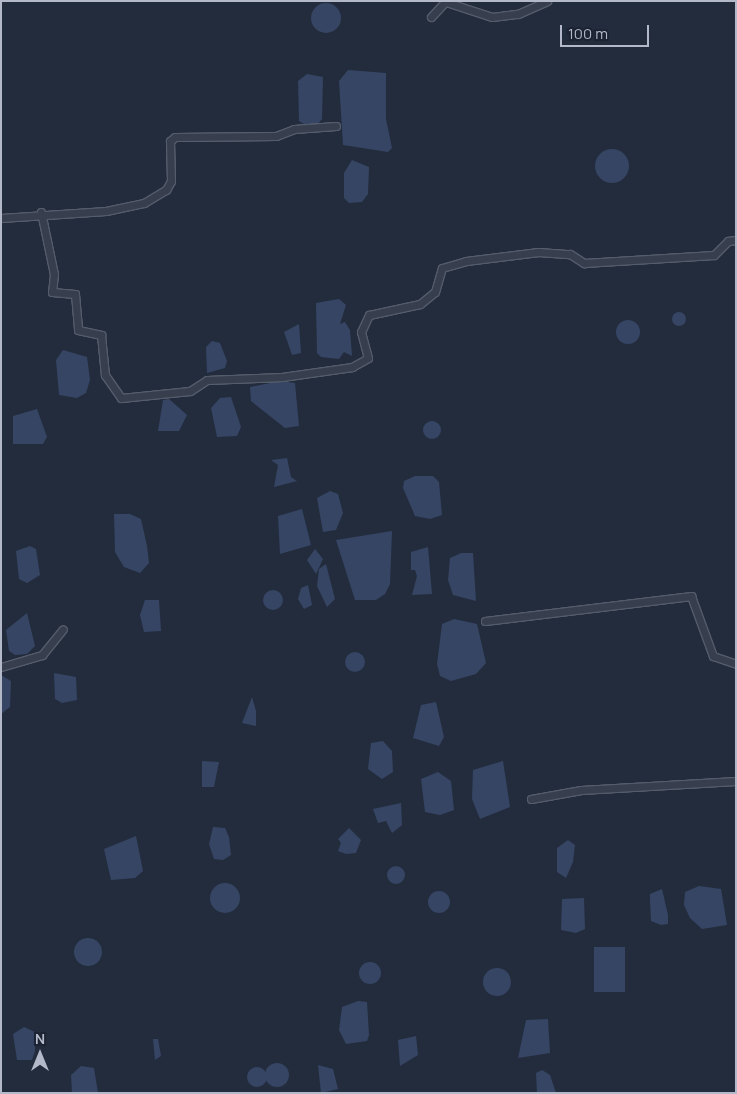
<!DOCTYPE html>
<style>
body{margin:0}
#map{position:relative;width:737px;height:1094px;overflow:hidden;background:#232c3d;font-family:Manrope,sans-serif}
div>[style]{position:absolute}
.water>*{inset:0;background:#364564;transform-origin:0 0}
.round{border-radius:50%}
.roads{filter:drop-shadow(1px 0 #555c6b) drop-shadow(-1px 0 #555c6b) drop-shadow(0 1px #555c6b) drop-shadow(0 -1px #555c6b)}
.minor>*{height:7px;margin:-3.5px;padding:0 3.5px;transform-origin:3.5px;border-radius:3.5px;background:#373e4d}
span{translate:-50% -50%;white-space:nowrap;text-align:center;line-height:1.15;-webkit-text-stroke:4px #1c2332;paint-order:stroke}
.frame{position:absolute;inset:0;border:2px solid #b3b9c9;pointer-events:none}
.north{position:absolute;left:15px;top:1029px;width:50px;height:50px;-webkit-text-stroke:4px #1c2332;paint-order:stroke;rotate:0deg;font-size:14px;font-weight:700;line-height:20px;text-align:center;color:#b3b9c9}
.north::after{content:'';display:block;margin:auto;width:18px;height:22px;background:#b3b9c9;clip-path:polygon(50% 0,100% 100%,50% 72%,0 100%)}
.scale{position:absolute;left:560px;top:25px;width:89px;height:22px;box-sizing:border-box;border:2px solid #b3b9c9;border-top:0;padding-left:6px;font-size:15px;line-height:18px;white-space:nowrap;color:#b3b9c9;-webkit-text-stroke:4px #1c2332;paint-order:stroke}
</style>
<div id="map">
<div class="water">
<div class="round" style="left:311px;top:3px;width:30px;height:30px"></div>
<div style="clip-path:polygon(348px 70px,386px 73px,386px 119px,392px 148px,388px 152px,343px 145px,339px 81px)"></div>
<div style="clip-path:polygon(307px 74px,323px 77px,322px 119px,317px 125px,307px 126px,299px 121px,298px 81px)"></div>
<div class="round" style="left:595px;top:149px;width:34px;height:34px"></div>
<div style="clip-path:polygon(352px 160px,369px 167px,368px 194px,362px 202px,349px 203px,344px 198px,344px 173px)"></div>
<div style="clip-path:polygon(339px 299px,346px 305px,340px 324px,345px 322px,350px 330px,352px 356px,344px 352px,339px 359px,321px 357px,317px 353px,316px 303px)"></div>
<div class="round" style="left:672px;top:312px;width:14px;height:14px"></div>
<div class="round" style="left:616px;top:320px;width:24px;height:24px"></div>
<div style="clip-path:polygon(299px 324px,301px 353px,292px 355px,284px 332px)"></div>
<div style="clip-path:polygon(212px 341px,220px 343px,227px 361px,225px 368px,207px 373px,206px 347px)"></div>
<div style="clip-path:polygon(63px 350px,87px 357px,90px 380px,86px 393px,77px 398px,59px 395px,56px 360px)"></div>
<div style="clip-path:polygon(280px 381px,295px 383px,299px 426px,285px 428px,251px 401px,250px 387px)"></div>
<div style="clip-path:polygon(231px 397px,241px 427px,237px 436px,217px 437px,211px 408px,220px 398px)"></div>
<div style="clip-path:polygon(169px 399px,187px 415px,179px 431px,158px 431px,163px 400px)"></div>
<div style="clip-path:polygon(37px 409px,47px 437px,43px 444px,13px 444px,13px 416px)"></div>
<div class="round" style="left:423px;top:421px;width:18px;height:18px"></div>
<div style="clip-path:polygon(287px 458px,291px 477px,297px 481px,274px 487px,278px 465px,271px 460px)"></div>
<div style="clip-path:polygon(415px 476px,433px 476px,439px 482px,442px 515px,430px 519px,415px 516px,403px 488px,404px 481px)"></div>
<div style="clip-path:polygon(330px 491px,338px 494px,343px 513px,336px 530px,323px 532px,317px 498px)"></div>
<div style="clip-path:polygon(302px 509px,311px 545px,280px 554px,278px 516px)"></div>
<div style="clip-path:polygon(130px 514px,141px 519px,147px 546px,149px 563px,140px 573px,124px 567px,115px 552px,114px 514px)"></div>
<div style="clip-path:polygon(392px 531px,390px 584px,385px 594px,376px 600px,355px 600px,336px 540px)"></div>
<div style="clip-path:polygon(30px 546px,36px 549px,40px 575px,27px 583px,19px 579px,16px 551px)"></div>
<div style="clip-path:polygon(428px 547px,432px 594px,412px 595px,417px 576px,415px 570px,411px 570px,411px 552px)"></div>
<div style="clip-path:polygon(315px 549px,323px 559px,316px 574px,307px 560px)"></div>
<div style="clip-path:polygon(461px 553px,473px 553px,476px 601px,453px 595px,448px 580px,450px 558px)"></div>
<div style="clip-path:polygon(326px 564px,335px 599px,327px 607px,317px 586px,319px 569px)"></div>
<div style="clip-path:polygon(308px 585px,312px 605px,304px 609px,298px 599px,301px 588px)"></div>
<div class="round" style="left:263px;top:590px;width:20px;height:20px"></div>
<div style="clip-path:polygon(145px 600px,159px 600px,161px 631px,144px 632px,140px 615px)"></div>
<div style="clip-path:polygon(27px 613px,35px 646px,27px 654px,15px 655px,9px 651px,6px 630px)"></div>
<div style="clip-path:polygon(454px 619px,477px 624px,486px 663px,476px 674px,451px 681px,440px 676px,437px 664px,442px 624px)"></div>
<div class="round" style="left:345px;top:652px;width:20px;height:20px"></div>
<div style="clip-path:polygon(54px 673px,76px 677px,77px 700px,62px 703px,55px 699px)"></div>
<div style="clip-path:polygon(1px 675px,11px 681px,10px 707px,1px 714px)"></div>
<div style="clip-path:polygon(252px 697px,256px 711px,256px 726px,242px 723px)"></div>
<div style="clip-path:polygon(436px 702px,444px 737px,439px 746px,413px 738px,421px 705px)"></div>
<div style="clip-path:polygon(383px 741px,392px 751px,393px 772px,382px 779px,368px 769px,371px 743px)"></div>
<div style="clip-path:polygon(202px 761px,219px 762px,214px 787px,202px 787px)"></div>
<div style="clip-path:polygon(503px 761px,510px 807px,480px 819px,472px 799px,473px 770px)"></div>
<div style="clip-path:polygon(438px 772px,451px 781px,454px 810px,440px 815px,425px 812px,421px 779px)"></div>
<div style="clip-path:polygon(401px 803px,402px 825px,392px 833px,386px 821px,378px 823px,373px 809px)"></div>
<div style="clip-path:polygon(213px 827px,225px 828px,229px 837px,231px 855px,223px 860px,214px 859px,209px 844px)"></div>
<div style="clip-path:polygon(349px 828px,361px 840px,356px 853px,346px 854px,338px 851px,341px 843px,338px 839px)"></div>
<div style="clip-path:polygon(136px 836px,143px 871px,135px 878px,111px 880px,104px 849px)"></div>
<div style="clip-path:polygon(568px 840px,575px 845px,573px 862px,566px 878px,557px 872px,557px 848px)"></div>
<div class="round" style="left:387px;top:866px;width:18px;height:18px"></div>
<div class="round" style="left:210px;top:883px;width:30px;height:30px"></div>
<div style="clip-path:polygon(699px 886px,721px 889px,727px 925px,702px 929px,690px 918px,684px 905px,685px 892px)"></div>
<div style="clip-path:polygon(662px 889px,668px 915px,668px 924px,661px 925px,651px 921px,650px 901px,650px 894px)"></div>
<div class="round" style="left:428px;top:891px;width:22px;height:22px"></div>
<div style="clip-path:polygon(584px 898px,585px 929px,576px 933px,561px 930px,562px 899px)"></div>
<div class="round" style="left:74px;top:938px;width:28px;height:28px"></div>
<div style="left:625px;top:947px;width:45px;height:31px;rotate:90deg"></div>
<div class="round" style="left:359px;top:962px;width:22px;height:22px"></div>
<div class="round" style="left:483px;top:968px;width:28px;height:28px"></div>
<div style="clip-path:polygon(358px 1001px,367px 1002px,369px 1035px,367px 1041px,346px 1044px,339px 1030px,342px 1007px)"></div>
<div style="clip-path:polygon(548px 1019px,550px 1053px,518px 1058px,526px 1020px)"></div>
<div style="clip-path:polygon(24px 1027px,35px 1032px,35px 1051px,32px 1060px,17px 1060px,13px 1034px)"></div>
<div style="clip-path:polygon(416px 1036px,418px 1055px,400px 1066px,398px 1040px)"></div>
<div style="clip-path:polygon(153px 1039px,158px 1039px,160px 1050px,161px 1056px,155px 1060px)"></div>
<div class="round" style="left:265px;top:1063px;width:24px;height:24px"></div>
<div style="clip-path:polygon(318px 1065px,333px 1069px,338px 1089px,321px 1093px)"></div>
<div style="clip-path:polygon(81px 1066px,94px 1068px,98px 1093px,72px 1093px,71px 1075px)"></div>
<div class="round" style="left:247px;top:1067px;width:20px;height:20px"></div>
<div style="clip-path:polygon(542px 1070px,550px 1075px,556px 1093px,537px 1093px,536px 1073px)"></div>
</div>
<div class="roads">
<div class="minor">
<div style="left:446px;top:2px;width:48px;rotate:18.1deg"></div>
<div style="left:492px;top:17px;width:26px;rotate:-7deg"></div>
<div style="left:518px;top:14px;width:32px;rotate:-24deg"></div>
<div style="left:431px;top:17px;width:22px;rotate:-47deg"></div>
<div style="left:41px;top:212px;width:63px;rotate:78.2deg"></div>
<div style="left:54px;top:274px;width:18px;rotate:96deg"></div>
<div style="left:52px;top:292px;width:23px;rotate:5deg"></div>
<div style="left:75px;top:294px;width:36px;rotate:85deg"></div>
<div style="left:78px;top:330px;width:24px;rotate:12deg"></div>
<div style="left:101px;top:335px;width:40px;rotate:84.3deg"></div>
<div style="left:105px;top:375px;width:28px;rotate:55deg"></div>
<div style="left:121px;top:398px;width:69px;rotate:-5.8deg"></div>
<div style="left:190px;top:391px;width:20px;rotate:-33deg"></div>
<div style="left:207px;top:380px;width:75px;rotate:-2.3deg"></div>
<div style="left:282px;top:377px;width:71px;rotate:-8.1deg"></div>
<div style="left:352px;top:367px;width:18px;rotate:-29deg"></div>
<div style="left:368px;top:358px;width:27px;rotate:-105deg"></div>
<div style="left:361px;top:332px;width:19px;rotate:-65deg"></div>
<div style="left:369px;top:315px;width:52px;rotate:-12.2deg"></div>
<div style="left:420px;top:304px;width:19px;rotate:-39deg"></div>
<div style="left:435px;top:292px;width:25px;rotate:-74deg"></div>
<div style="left:442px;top:268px;width:25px;rotate:-16deg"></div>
<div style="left:466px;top:261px;width:73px;rotate:-7.1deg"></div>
<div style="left:538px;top:252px;width:32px;rotate:4deg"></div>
<div style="left:570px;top:254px;width:17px;rotate:33deg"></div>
<div style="left:584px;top:263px;width:130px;rotate:-3.5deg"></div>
<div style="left:714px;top:255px;width:20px;rotate:-45deg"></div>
<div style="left:728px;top:241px;width:8px;rotate:-7deg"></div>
<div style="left:1px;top:218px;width:105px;rotate:-3.8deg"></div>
<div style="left:106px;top:211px;width:39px;rotate:-12deg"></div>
<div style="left:144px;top:203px;width:26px;rotate:-31deg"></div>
<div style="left:166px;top:190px;width:10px;rotate:-61deg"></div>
<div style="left:171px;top:181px;width:40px;rotate:-91.4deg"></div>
<div style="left:170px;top:141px;width:6px;rotate:-39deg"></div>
<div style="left:175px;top:137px;width:101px;rotate:-0.6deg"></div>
<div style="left:276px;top:136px;width:19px;rotate:-21deg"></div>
<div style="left:294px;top:129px;width:42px;rotate:-4.1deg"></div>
<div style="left:485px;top:621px;width:208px;rotate:-6.9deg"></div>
<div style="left:691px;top:596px;width:64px;rotate:69.9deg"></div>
<div style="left:713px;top:656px;width:24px;rotate:19deg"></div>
<div style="left:1px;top:667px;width:43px;rotate:-16.3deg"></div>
<div style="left:42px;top:655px;width:33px;rotate:-51deg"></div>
<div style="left:531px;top:799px;width:51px;rotate:-10.2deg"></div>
<div style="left:581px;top:790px;width:155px;rotate:-3.3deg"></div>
</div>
</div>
<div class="frame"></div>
<div class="north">N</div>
<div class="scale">100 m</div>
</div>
